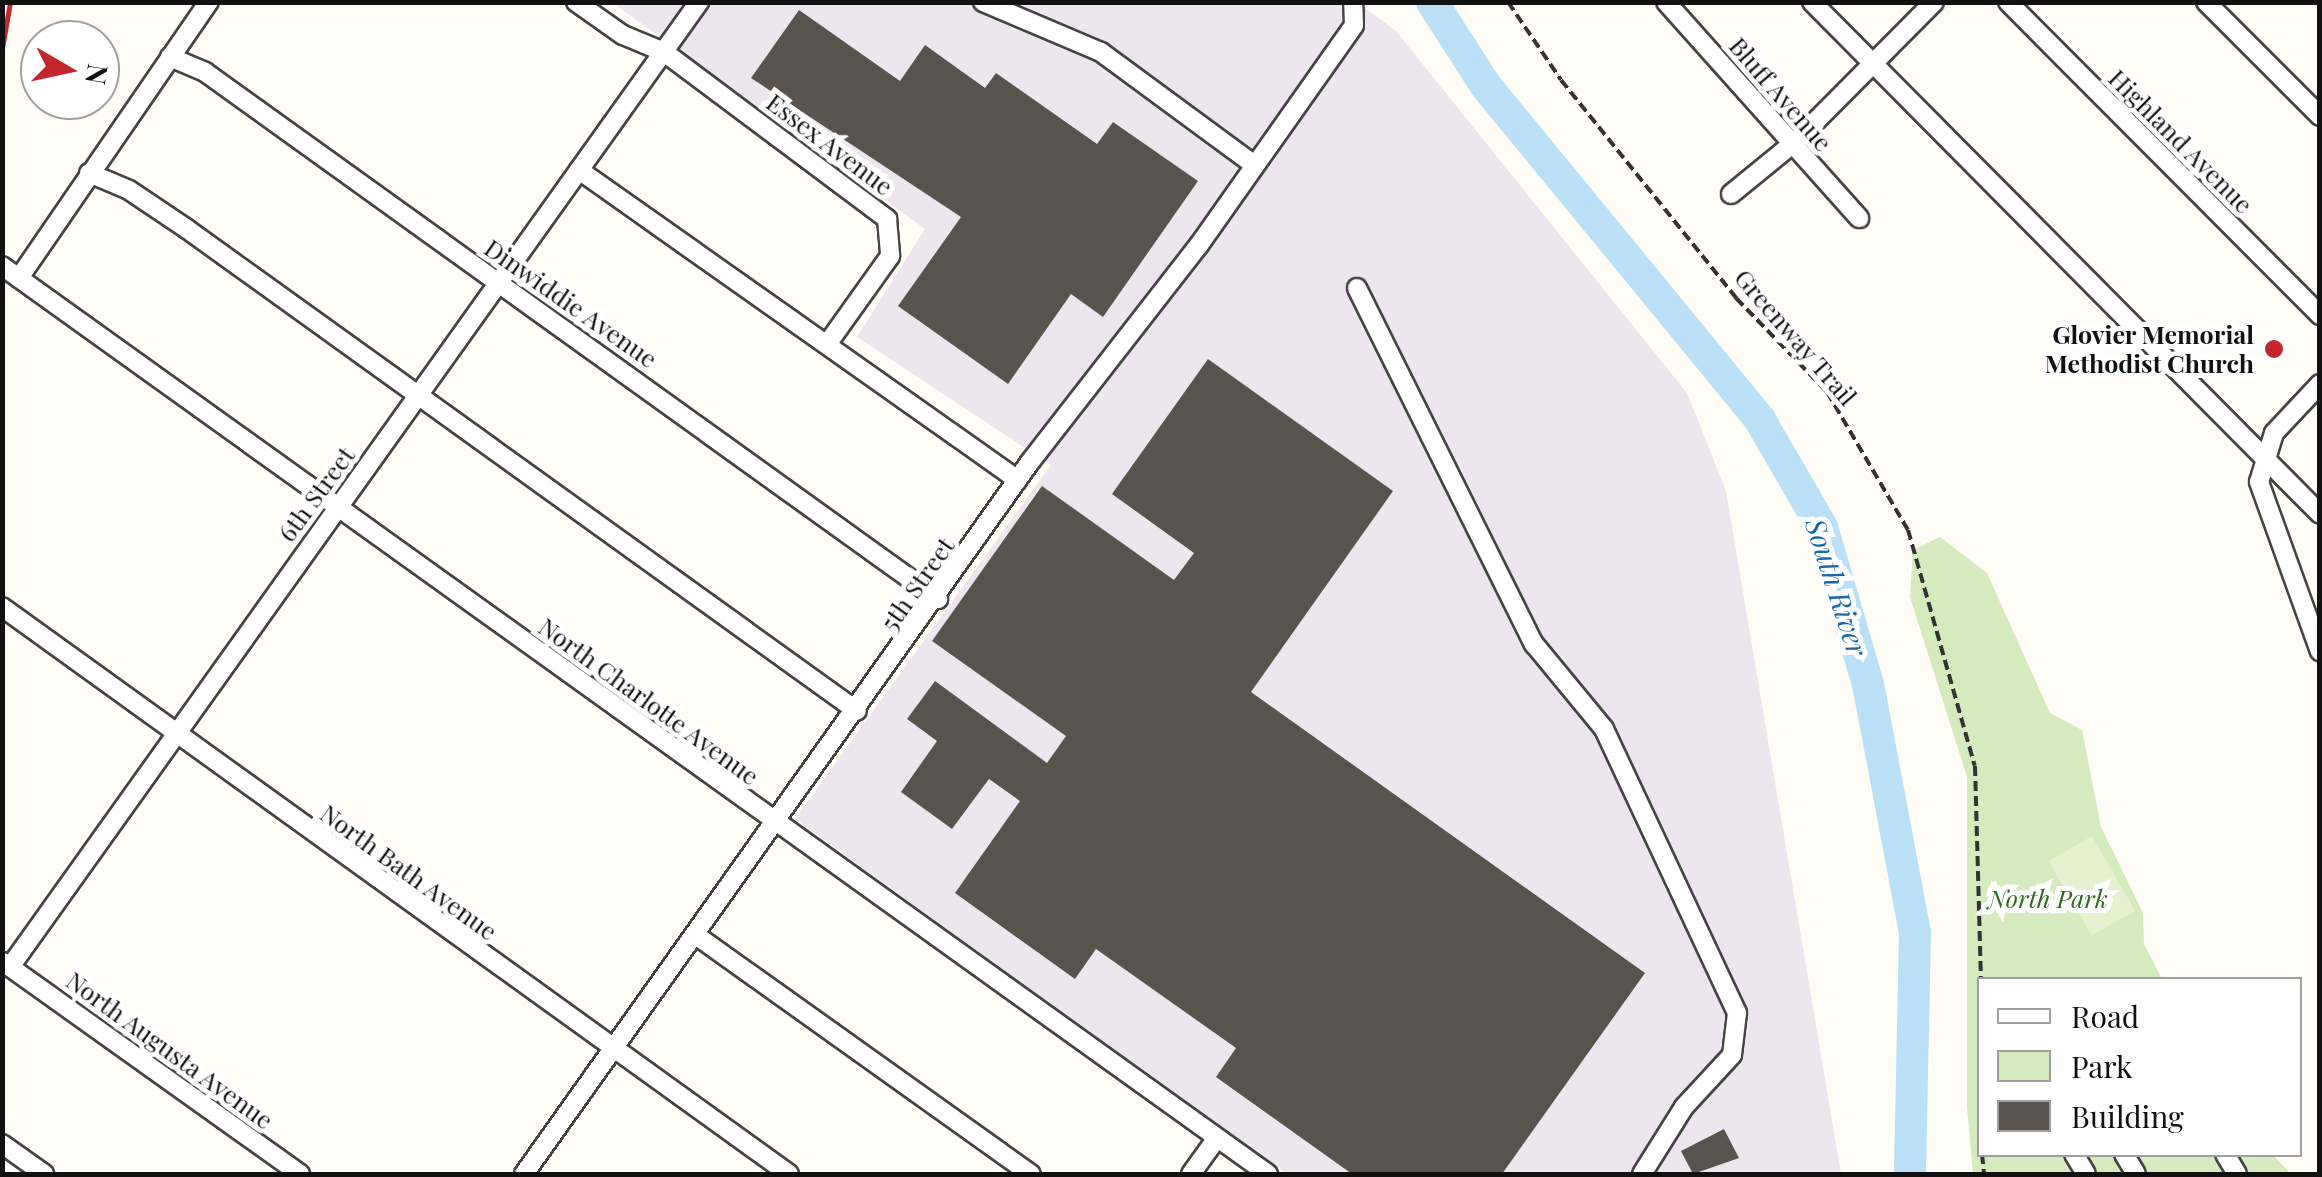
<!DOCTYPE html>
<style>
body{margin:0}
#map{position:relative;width:2322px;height:1177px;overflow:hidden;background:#fffdf5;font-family:"Playfair Display",serif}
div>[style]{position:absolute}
.industrial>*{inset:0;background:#eee6ef}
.green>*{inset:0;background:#d5ebbd}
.pitch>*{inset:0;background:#e6f2cf;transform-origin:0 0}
.river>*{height:32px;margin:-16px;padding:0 16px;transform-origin:16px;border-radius:16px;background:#b9e0f7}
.building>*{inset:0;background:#5a524d}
.path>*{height:4px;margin-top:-2px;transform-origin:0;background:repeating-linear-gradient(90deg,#333 0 10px,transparent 0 15px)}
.roads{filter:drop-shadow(2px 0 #444) drop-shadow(-2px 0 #444) drop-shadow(0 2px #444) drop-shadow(0 -2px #444)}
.minor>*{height:18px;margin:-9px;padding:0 9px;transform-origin:9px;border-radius:9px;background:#fff}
.rail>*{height:5px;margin:-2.5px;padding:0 2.5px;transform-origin:2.5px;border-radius:2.5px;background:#c4262e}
.dots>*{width:28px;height:28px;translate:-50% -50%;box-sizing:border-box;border:5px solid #fff;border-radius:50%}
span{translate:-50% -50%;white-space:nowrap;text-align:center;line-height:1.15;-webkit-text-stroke:10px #fff;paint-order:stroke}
.street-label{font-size:25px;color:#111}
.poi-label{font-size:25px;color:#111;font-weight:700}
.right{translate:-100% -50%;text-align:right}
.park-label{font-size:25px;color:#2f6b1f;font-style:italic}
.water-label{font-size:28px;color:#1768a6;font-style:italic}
.frame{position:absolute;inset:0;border:5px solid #111;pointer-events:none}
.legend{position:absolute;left:1977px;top:977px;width:325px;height:180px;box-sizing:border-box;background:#fff;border:2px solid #a0a0a0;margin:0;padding:12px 18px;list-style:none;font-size:30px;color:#111}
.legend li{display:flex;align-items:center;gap:20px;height:50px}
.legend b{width:50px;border:2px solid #a0a0a0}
.north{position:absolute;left:20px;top:20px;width:100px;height:100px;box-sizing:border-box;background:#fff;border:2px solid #a0a0a0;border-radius:50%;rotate:99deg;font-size:28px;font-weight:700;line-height:40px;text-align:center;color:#111}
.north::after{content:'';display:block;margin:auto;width:35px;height:45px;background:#c4262e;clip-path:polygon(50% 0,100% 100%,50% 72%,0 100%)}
</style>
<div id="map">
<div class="industrial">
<div style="clip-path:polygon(1357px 2px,1396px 31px,1687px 393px,1726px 491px,1841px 1174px,1287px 1174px,795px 819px,1051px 465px,857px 337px,925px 229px,613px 3px)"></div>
</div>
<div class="green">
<div style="clip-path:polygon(1940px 537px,1987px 573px,2050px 713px,2082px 730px,2101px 827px,2143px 913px,2144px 944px,2162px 979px,1980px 980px,1980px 1154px,2273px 1155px,2291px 1174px,1973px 1174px,1967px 1107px,1967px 777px,1910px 597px,1913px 550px)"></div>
</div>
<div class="pitch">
<div style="left:2092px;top:836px;width:86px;height:50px;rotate:60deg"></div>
</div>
<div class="river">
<div style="left:1432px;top:2px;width:100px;rotate:57.3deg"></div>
<div style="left:1486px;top:86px;width:432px;rotate:50.6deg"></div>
<div style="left:1760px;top:420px;width:124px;rotate:59.9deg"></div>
<div style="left:1822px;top:527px;width:164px;rotate:73.7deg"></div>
<div style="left:1868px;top:684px;width:252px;rotate:79.3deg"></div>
<div style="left:1915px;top:932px;width:242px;rotate:91.2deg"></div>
</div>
<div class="building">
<div style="clip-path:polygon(799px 10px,900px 81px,925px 45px,985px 88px,996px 73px,1097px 144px,1113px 122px,1198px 181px,1103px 317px,1071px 294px,1008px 384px,898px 306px,961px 217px,751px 78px)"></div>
<div style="clip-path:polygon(1208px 359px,1393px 491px,1251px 692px,1645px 973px,1502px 1174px,1352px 1174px,1216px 1077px,1236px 1048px,1096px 949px,1075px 979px,955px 893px,1020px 801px,989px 779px,952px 829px,901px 792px,937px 741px,907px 719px,935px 681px,1047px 763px,1066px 736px,932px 641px,1042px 486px,1174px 580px,1194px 553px,1112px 494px)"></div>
<div style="clip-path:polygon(1724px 1129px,1739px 1158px,1693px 1174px,1681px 1151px)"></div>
</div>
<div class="path">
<div style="left:1508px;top:2px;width:94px;rotate:55.8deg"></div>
<div style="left:1561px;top:80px;width:280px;rotate:51.2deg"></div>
<div style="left:1736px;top:298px;width:131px;rotate:45.9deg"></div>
<div style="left:1827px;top:392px;width:160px;rotate:59.6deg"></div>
<div style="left:1908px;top:530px;width:245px;rotate:74.2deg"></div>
<div style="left:1975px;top:766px;width:214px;rotate:88.4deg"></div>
<div style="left:1980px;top:1021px;width:113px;rotate:90deg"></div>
<div style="left:1982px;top:1154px;width:20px;rotate:84deg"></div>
</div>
<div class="roads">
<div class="minor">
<div style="left:576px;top:2px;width:57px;rotate:35.1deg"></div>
<div style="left:623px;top:35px;width:44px;rotate:22.5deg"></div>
<div style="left:664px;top:52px;width:279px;rotate:36.8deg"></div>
<div style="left:887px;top:219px;width:37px;rotate:85deg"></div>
<div style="left:890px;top:256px;width:107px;rotate:125.5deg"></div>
<div style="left:983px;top:2px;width:128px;rotate:23deg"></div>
<div style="left:1101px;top:52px;width:190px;rotate:36.4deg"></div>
<div style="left:1666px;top:2px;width:290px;rotate:48.2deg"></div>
<div style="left:1812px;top:2px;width:721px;rotate:45.22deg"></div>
<div style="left:2008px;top:2px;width:442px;rotate:45.1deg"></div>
<div style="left:2206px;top:2px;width:161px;rotate:45deg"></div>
<div style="left:170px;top:57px;width:38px;rotate:23deg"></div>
<div style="left:205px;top:72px;width:903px;rotate:35.71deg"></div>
<div style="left:579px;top:170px;width:537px;rotate:35.23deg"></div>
<div style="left:89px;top:173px;width:43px;rotate:23deg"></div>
<div style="left:129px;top:190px;width:70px;rotate:33.9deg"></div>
<div style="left:187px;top:229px;width:825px;rotate:35.73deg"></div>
<div style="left:1731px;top:194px;width:84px;rotate:-39.2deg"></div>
<div style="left:1796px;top:141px;width:196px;rotate:-45.2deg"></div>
<div style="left:2px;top:266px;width:1558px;rotate:35.65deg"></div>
<div style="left:19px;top:278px;width:335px;rotate:-55.5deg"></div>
<div style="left:1357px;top:288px;width:398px;rotate:63.6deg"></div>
<div style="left:1534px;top:644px;width:110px;rotate:50.5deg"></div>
<div style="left:1604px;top:729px;width:314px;rotate:64.9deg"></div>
<div style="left:1737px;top:1013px;width:42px;rotate:96.8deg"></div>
<div style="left:1732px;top:1055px;width:71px;rotate:132.7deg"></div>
<div style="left:1684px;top:1107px;width:79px;rotate:122.1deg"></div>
<div style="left:2320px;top:384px;width:67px;rotate:133.2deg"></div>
<div style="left:2274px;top:433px;width:51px;rotate:107deg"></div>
<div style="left:2259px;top:482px;width:180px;rotate:70.2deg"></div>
<div style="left:2px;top:607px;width:970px;rotate:35.77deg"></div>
<div style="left:697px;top:936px;width:410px;rotate:35.5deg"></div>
<div style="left:3px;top:962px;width:365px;rotate:35.5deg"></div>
<div style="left:10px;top:967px;width:1186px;rotate:-54.47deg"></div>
<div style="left:2px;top:1144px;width:52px;rotate:35.5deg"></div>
<div style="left:2074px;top:1154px;width:23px;rotate:59deg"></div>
<div style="left:2124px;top:1154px;width:23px;rotate:59deg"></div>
<div style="left:2225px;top:1154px;width:23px;rotate:59deg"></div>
<div style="left:524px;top:1174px;width:873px;rotate:-54.6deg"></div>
<div style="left:1030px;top:462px;width:275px;rotate:-52.1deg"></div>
<div style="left:1199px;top:245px;width:269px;rotate:-54.8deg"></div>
<div style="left:1354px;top:25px;width:23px;rotate:-92deg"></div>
<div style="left:1191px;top:1174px;width:44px;rotate:-54.2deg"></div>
</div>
</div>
<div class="rail">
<div style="left:2px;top:48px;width:47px;rotate:-80.1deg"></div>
</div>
<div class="dots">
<div style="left:2274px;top:349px;background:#c4262e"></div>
</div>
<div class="street-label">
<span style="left:1781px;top:94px;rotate:49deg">Bluff Avenue</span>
<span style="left:2181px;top:141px;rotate:45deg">Highland Avenue</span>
<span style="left:830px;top:144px;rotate:37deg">Essex Avenue</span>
<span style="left:571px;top:303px;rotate:35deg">Dinwiddie Avenue</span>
<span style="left:1796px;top:337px;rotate:49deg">Greenway Trail</span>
<span style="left:316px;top:494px;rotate:-54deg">6th Street</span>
<span style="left:917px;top:584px;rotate:-55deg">5th Street</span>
<span style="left:649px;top:701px;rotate:36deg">North Charlotte Avenue</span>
<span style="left:409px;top:872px;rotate:36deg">North Bath Avenue</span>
<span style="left:170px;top:1050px;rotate:36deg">North Augusta Avenue</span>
</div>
<div class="poi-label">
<span class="right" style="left:2254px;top:349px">Glovier Memorial<br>Methodist Church</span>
</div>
<div class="park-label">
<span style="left:2048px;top:898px">North Park</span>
</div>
<div class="water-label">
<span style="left:1837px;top:587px;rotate:72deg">South River</span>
</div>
<div class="frame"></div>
<ul class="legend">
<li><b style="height:12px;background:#fff"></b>Road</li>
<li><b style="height:28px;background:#d5ebbd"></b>Park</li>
<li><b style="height:28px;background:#5a524d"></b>Building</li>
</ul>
<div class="north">N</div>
</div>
